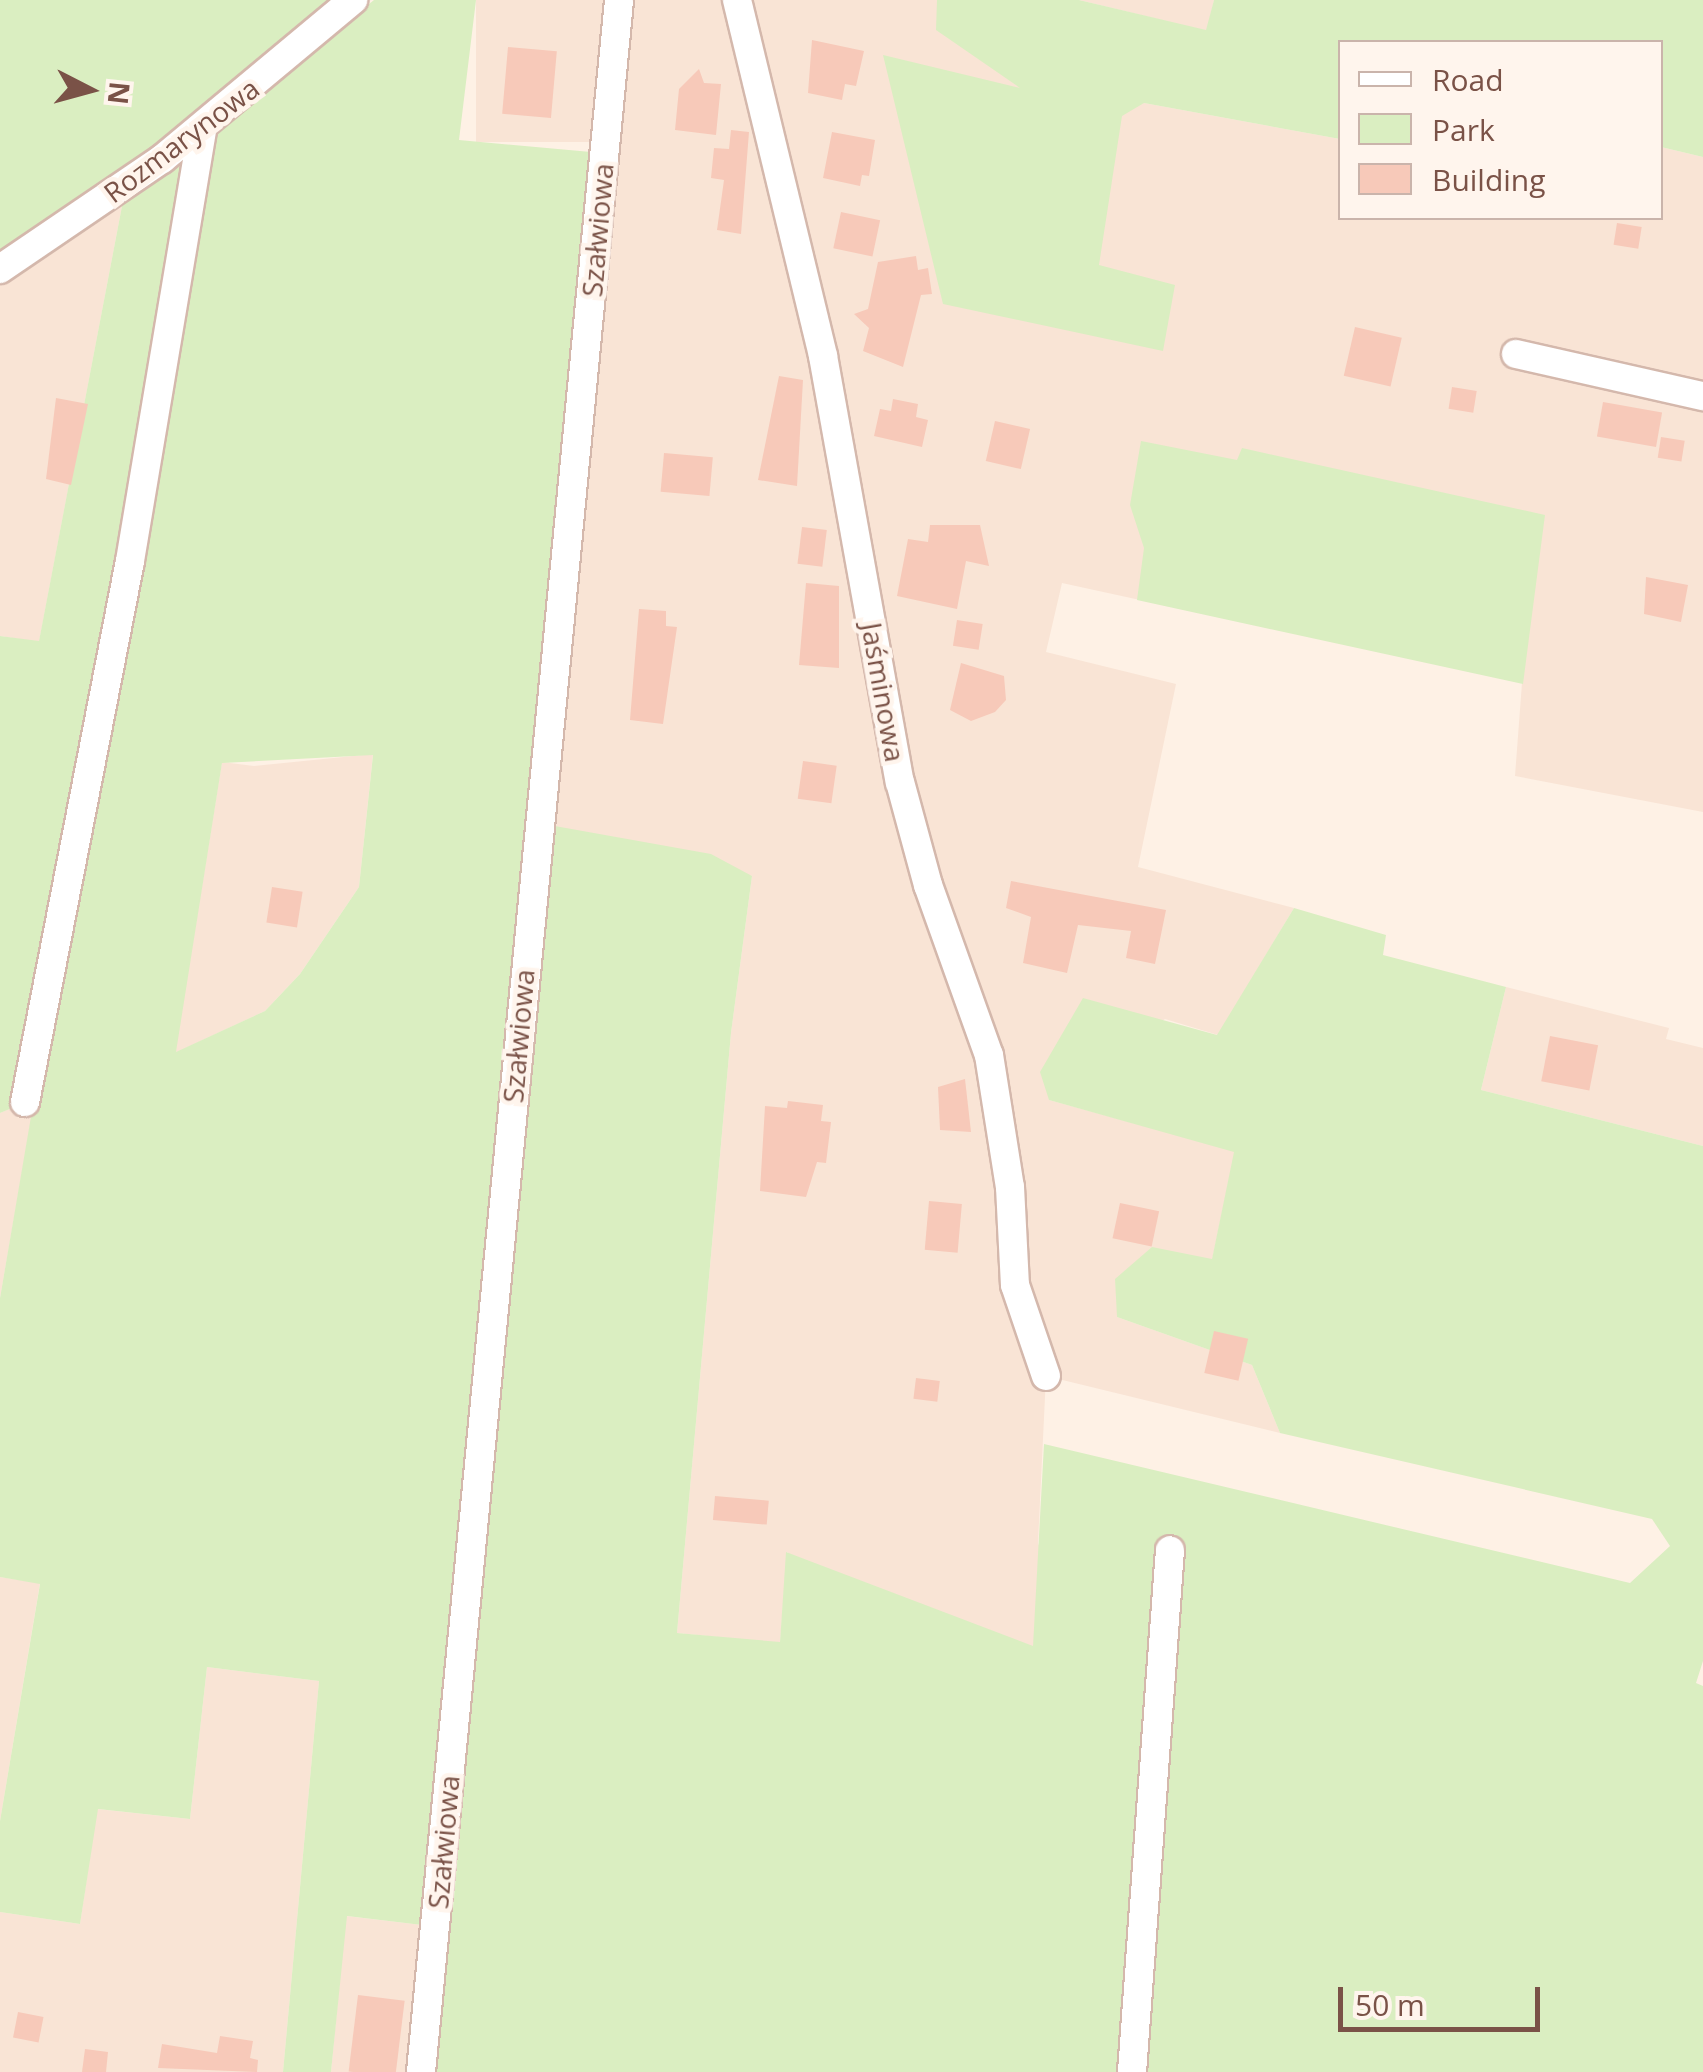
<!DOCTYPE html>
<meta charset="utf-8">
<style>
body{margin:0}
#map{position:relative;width:1703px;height:2072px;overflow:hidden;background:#fef1e5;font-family:"Open Sans",sans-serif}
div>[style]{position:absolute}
.residential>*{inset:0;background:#f9e4d5;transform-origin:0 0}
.green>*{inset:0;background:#daeec1}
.building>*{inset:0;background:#f7c9b9;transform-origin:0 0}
.roads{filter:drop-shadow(2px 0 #d4b8ac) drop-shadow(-2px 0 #d4b8ac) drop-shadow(0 2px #d4b8ac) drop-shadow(0 -2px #d4b8ac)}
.minor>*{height:28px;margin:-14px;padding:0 14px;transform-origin:14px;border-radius:14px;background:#fff}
span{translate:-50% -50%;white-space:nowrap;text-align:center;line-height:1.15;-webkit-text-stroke:9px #fff5ed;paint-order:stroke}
.street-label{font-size:28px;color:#7a5247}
.legend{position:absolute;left:1338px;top:40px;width:325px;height:180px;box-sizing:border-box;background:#fff5ed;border:2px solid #cab4ab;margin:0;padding:12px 18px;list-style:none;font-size:30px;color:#7a5247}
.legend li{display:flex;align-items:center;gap:20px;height:50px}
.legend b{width:50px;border:2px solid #cab4ab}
.north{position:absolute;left:40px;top:40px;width:100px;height:100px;-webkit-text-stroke:8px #fff5ed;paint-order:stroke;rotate:96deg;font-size:28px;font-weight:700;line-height:40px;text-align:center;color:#7a5247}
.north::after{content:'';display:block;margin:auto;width:35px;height:45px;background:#7a5247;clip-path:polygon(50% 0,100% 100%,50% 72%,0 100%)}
.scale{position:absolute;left:1338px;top:1987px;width:202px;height:45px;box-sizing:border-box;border:5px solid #7a5247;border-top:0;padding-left:12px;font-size:30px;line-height:35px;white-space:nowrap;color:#7a5247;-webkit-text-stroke:8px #fff5ed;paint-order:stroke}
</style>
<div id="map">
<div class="residential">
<div style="left:476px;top:0;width:128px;height:142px"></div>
<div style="clip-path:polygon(619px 0,937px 0,937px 30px,1144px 103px,1340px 139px,1340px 218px,1660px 218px,1661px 147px,1703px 157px,1703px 812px,1515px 776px,1522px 683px,1062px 583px,1046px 652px,1176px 684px,1138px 867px,1294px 908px,1218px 1035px,1165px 1019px,1049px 1100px,1235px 1151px,1212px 1260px,1117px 1317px,1252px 1365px,1280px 1433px,1046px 1376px,1038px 1543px,1163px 1898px,787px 1552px,780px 1643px,677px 1633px,731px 1033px,752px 876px,538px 823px)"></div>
<div style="clip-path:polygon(1079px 0,1214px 0,1207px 31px)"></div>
<div style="clip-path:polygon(122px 206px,39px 642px,0 636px,0 280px)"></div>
<div style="clip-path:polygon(373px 754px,359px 887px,300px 974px,265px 1011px,175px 1053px,222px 762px,254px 766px)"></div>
<div style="clip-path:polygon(1506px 987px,1669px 1028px,1666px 1039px,1703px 1048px,1703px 1146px,1481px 1090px)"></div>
<div style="clip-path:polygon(35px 1098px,0 1298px,0 1113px)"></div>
<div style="clip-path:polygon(0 1577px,40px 1583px,0 1821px)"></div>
<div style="clip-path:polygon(207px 1667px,319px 1681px,283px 2072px,0 2072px,0 1912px,80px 1924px,97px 1809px,190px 1819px)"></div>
<div style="clip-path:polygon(346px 1916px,422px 1925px,421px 2072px,331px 2072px)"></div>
</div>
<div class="green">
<div style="clip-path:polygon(0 0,337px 0,183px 129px,0 257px)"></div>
<div style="clip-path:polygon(evenodd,374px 0,476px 0,459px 140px,591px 152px,577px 287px,591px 292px,538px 823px,711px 854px,752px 876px,731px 1033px,677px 1633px,780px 1642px,786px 1552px,1033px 1646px,1044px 1444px,1630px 1583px,1670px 1546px,1652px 1519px,1280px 1433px,1252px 1365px,1117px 1317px,1115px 1279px,1152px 1247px,1212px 1259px,1234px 1152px,1049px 1100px,1040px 1072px,1083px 998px,1217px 1035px,1294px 908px,1386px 935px,1383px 955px,1506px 987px,1481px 1090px,1703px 1146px,1703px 1661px,1696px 1683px,1703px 1686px,1703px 2072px,421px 2072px,422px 1925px,347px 1916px,331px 2072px,283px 2072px,319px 1681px,207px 1667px,190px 1819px,98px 1809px,80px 1924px,0 1912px,0 1821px,40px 1584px,0 1577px,0 1298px,34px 1099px,0 1113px,0 636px,39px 641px,122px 206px,374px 0,373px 755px,359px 887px,300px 974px,265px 1011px,176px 1052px,222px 763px,373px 755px)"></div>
<div style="clip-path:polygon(937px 0,1079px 0,1206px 30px,1214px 0,1703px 0,1703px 157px,1661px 147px,1660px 42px,1340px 42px,1340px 139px,1144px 103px,1122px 116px,1099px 265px,1175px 285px,1163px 351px,943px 304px,883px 55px,1020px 88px,936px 30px)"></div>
<div style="clip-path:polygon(1141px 441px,1237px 460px,1242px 448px,1545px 515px,1523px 684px,1137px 600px,1144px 548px,1130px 505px)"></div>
</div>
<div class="building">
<div style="clip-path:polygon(812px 40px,864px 51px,856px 86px,845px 84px,842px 100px,808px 93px)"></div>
<div style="left:508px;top:47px;width:49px;height:67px;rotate:5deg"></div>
<div style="clip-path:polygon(699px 69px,704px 83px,721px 84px,716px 135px,675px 130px,679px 89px)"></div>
<div style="clip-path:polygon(731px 130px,749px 132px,741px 234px,717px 230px,724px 180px,711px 178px,714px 148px,729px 149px)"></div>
<div style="clip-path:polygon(832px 132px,875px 140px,869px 176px,862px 175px,860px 186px,823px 178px)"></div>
<div style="left:841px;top:212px;width:40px;height:37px;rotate:12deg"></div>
<div style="left:1617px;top:223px;width:25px;height:22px;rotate:9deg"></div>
<div style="clip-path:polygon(916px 256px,918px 270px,928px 268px,932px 294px,921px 295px,903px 367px,863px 351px,869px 328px,854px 314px,868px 309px,878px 262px)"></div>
<div style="left:1355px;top:327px;width:48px;height:50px;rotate:13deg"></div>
<div style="clip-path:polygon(779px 376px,803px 380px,797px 486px,758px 480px)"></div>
<div style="left:1452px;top:387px;width:25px;height:22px;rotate:9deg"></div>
<div style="clip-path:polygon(56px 398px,88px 404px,71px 485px,46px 479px)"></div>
<div style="clip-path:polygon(893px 399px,918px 404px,916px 417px,928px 420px,922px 447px,874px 436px,880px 409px,891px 411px)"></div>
<div style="left:1603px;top:402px;width:60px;height:35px;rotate:10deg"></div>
<div style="left:995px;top:421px;width:36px;height:41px;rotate:13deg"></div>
<div style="left:1661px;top:437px;width:24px;height:21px;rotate:9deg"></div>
<div style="left:664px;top:453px;width:49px;height:39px;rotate:5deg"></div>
<div style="clip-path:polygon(930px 525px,980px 525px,989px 566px,966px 561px,957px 609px,897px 596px,908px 539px,928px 542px)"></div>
<div style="left:802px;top:527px;width:25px;height:37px;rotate:7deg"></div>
<div style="clip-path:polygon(1646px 577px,1688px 585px,1681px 622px,1644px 614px)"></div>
<div style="clip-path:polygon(806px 583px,839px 586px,839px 668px,799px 665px)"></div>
<div style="clip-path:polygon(639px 609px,666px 611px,666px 626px,677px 627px,663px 724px,630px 720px)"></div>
<div style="left:957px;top:620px;width:26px;height:26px;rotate:9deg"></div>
<div style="clip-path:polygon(961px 663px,1004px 676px,1006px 700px,995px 712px,971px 721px,950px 710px)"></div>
<div style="left:803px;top:761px;width:34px;height:38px;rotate:8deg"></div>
<div style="clip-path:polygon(1011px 881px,1166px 910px,1155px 964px,1126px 958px,1131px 931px,1078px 925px,1067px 973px,1023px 963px,1031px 917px,1006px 908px)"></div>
<div style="left:272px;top:887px;width:31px;height:36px;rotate:9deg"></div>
<div style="left:1550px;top:1036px;width:49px;height:46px;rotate:11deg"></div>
<div style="clip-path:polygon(965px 1079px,971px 1132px,940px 1130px,938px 1087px)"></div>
<div style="clip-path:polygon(788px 1101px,823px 1105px,821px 1121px,831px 1122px,826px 1163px,817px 1162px,806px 1197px,760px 1191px,765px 1106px,787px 1108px)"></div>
<div style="left:929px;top:1201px;width:33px;height:49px;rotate:5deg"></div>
<div style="left:1120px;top:1203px;width:40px;height:36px;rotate:12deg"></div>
<div style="left:1214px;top:1331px;width:35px;height:43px;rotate:13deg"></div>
<div style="left:916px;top:1378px;width:24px;height:21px;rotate:7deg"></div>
<div style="left:715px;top:1496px;width:54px;height:24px;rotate:5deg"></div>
<div style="left:358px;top:1995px;width:47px;height:77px;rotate:7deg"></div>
<div style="left:18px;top:2012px;width:26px;height:26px;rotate:11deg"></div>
<div style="clip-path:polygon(220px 2036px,253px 2041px,250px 2058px,258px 2060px,257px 2072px,158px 2068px,162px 2044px,217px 2053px)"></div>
<div style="clip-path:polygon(85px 2049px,108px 2052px,106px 2072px,82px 2072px)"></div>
</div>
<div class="roads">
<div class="minor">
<div style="left:737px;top:0;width:366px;rotate:76.4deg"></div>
<div style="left:823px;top:356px;width:433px;rotate:79.8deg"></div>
<div style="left:900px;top:782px;width:107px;rotate:74.8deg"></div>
<div style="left:928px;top:885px;width:181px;rotate:70.3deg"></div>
<div style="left:989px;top:1055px;width:134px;rotate:81deg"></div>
<div style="left:1010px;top:1187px;width:98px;rotate:87.1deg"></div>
<div style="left:1015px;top:1285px;width:96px;rotate:71.2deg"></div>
<div style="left:0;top:269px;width:196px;rotate:-34.2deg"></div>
<div style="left:162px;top:159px;width:249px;rotate:-39.8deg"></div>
<div style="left:1516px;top:354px;width:192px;rotate:12.7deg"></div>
<div style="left:25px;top:1102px;width:551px;rotate:-79.02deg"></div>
<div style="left:130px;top:561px;width:440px;rotate:-80.5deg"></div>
<div style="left:421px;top:2072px;width:2081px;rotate:-84.54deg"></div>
<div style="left:1132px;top:2072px;width:523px;rotate:-85.84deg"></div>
</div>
</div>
<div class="street-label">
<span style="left:181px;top:140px;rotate:-37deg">Rozmarynowa</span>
<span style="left:597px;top:230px;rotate:-85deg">Szałwiowa</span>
<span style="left:884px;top:692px;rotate:80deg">Jaśminowa</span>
<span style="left:518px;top:1036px;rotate:-85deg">Szałwiowa</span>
<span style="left:443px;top:1842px;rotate:-85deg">Szałwiowa</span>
</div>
<ul class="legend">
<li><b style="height:12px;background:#fff"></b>Road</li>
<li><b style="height:28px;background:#daeec1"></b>Park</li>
<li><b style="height:28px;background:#f7c9b9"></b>Building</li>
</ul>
<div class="north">N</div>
<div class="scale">50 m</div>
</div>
